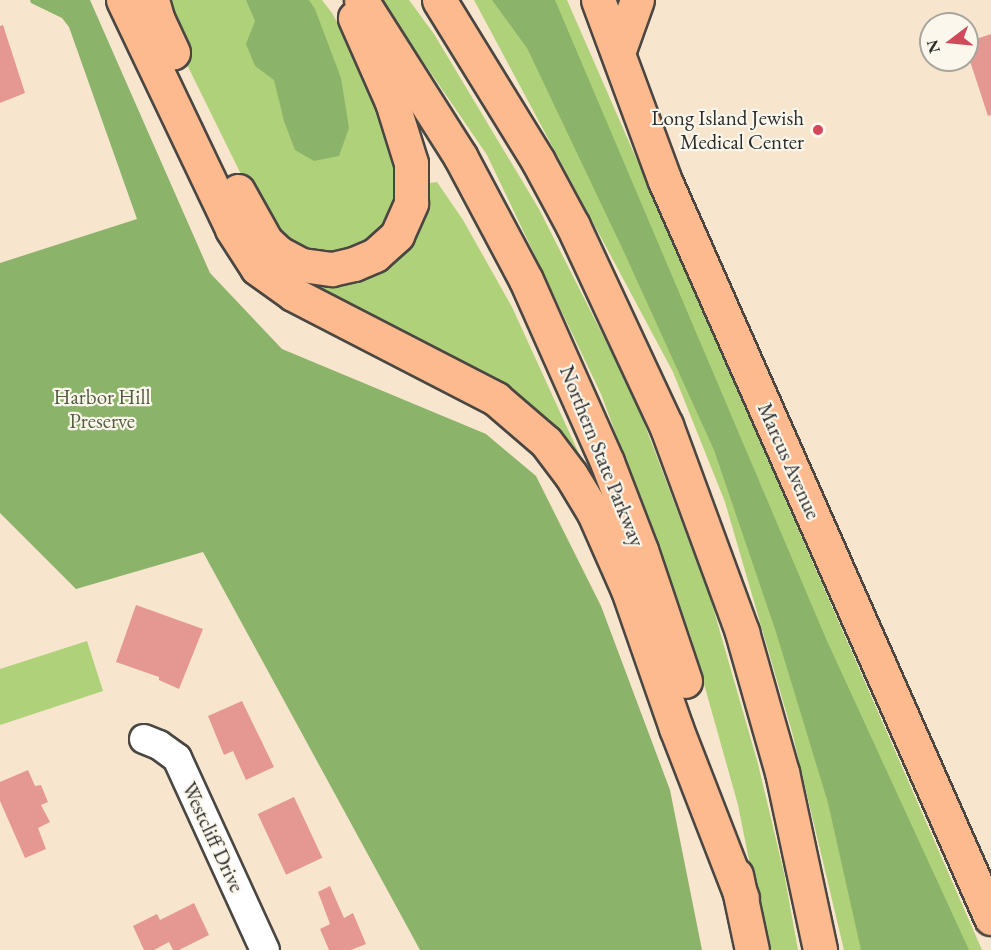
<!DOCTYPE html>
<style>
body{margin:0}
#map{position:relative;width:991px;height:950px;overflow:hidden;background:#f7e5ce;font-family:"EB Garamond",serif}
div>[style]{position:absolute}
.green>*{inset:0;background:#afd179}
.forest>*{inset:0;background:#8bb369}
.building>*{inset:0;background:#e59892;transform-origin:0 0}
.roads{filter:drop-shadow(2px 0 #4a4743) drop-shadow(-2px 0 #4a4743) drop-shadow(0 2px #4a4743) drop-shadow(0 -2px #4a4743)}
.minor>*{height:28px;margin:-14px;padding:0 14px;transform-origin:14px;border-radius:14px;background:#fff}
.major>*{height:33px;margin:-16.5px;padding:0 16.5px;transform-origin:16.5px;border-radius:16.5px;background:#fcba8e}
.highway>*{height:33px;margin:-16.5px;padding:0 16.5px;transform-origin:16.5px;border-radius:16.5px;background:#fcba8e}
.dots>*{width:16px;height:16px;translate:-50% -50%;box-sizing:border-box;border:3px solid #fbf7ec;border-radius:50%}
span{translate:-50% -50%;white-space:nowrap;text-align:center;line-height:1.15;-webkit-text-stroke:4.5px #fbf7ec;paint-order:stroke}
.poi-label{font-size:21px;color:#2b2b2b}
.right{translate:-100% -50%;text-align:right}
.park-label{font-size:21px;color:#535d42}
.street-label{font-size:21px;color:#2b2b2b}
.north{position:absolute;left:919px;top:12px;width:60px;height:60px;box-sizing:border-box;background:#fbf7ec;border:2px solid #a8a59f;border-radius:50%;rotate:254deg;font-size:16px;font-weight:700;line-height:24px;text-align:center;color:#2b2b2b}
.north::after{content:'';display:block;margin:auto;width:21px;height:27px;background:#d1495b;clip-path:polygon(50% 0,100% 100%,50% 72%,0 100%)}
</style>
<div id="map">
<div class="green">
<div style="clip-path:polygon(160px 0,322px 0,332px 13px,372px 86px,395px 159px,395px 218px,374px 244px,341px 259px,305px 253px,267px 227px,166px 22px)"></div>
<div style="clip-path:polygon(381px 0,409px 0,434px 34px,539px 209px,635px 399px,710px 597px,758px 764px,784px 873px,798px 950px,767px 950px,738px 805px,690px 634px,601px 394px,487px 155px)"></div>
<div style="clip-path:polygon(474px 0,567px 0,982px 950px,844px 950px,792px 732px,725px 502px,673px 372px)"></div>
<div style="clip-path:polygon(437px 182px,463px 220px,512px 307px,586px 469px,292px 275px,358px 278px,423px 184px)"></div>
<div style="clip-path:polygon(87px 641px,103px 691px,0 725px,0 669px)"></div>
</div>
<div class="forest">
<div style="clip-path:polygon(30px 0,90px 0,210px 273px,282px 349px,486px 434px,536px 476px,601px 606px,670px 790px,702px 950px,420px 950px,203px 552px,76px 589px,0 513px,0 263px,137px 219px,69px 27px,62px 18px,31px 3px)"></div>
<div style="clip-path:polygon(246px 0,309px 0,315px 9px,341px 78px,349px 128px,339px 156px,314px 161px,295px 150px,284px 121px,274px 80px,255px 66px,246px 44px,255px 21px)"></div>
<div style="clip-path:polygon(492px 0,555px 0,827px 641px,969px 950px,861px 950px,828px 803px,776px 632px,714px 450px,624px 252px,527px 48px)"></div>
</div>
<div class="building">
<div style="clip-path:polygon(3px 25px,25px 93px,0 103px,0 26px)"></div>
<div style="clip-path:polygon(991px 34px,991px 115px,988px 116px,967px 52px,967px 42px)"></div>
<div style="clip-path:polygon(136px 605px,203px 629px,179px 689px,159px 680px,159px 677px,116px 662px)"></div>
<div style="clip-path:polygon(242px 701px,274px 767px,246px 780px,233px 751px,224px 755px,208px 716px)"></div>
<div style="clip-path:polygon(28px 770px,35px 786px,41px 785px,48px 802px,41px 805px,50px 822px,38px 828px,46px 849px,25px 858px,0 801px,0 782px)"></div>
<div style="left:294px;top:797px;width:67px;height:40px;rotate:65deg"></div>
<div style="clip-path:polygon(330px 886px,344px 918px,353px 913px,366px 944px,351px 950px,329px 950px,320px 929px,330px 924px,318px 892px)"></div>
<div style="clip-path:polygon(194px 903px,209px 935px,179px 950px,173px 950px,169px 942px,154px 950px,144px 950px,133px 926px,157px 914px,160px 920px)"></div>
</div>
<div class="roads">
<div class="minor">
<div style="left:144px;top:739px;width:16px;rotate:22deg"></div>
<div style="left:159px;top:745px;width:22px;rotate:36deg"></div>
<div style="left:177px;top:758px;width:211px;rotate:65.4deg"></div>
</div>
<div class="major">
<div style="left:598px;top:0;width:193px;rotate:69.7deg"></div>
<div style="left:665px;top:181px;width:806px;rotate:66.14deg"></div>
<div style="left:618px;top:53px;width:56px;rotate:-70.3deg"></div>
</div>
<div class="highway">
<div style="left:123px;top:0;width:254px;rotate:64.5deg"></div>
<div style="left:232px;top:229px;width:46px;rotate:57.3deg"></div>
<div style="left:257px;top:268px;width:44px;rotate:35.8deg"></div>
<div style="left:293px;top:294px;width:229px;rotate:27.3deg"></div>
<div style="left:496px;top:399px;width:66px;rotate:40.7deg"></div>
<div style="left:546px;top:442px;width:41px;rotate:52.9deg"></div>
<div style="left:571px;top:475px;width:44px;rotate:58.8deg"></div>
<div style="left:594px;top:513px;width:84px;rotate:66.2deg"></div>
<div style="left:628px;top:590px;width:146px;rotate:70.8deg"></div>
<div style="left:676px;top:728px;width:182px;rotate:68.8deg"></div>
<div style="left:152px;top:0;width:19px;rotate:74deg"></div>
<div style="left:157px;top:18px;width:38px;rotate:65deg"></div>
<div style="left:361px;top:0;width:185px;rotate:57.6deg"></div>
<div style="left:460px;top:156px;width:140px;rotate:62deg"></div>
<div style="left:526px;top:280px;width:199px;rotate:66deg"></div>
<div style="left:607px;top:462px;width:94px;rotate:68.9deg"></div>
<div style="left:641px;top:550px;width:138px;rotate:71.4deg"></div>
<div style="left:439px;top:0;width:189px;rotate:58.4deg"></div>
<div style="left:538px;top:161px;width:74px;rotate:61.7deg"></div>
<div style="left:573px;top:226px;width:220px;rotate:65deg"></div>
<div style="left:666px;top:425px;width:221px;rotate:69.8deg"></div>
<div style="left:742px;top:632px;width:146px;rotate:74.1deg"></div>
<div style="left:782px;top:772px;width:182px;rotate:77.9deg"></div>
<div style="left:238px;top:191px;width:57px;rotate:60.8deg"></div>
<div style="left:266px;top:241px;width:18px;rotate:43deg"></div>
<div style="left:279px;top:253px;width:26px;rotate:28deg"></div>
<div style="left:302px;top:265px;width:30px;rotate:8deg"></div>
<div style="left:332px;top:269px;width:23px;rotate:-13deg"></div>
<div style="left:354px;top:264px;width:23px;rotate:-23deg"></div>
<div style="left:375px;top:255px;width:30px;rotate:-42deg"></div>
<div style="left:397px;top:235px;width:35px;rotate:-66deg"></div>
<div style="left:411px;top:203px;width:40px;rotate:-90deg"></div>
<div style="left:411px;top:163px;width:64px;rotate:-107.3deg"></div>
<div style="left:392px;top:102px;width:92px;rotate:-113.8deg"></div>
<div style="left:736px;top:875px;width:77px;rotate:78deg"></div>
</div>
</div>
<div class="dots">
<div style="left:818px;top:130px;background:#d1495b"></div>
</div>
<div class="poi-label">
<span class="right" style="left:804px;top:130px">Long Island Jewish<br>Medical Center</span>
</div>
<div class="park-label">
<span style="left:102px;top:409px">Harbor Hill<br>Preserve</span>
</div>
<div class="street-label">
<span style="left:602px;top:456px;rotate:68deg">Northern State Parkway</span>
<span style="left:789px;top:461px;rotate:66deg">Marcus Avenue</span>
<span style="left:213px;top:837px;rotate:65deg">Westcliff Drive</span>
</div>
<div class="north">N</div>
</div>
